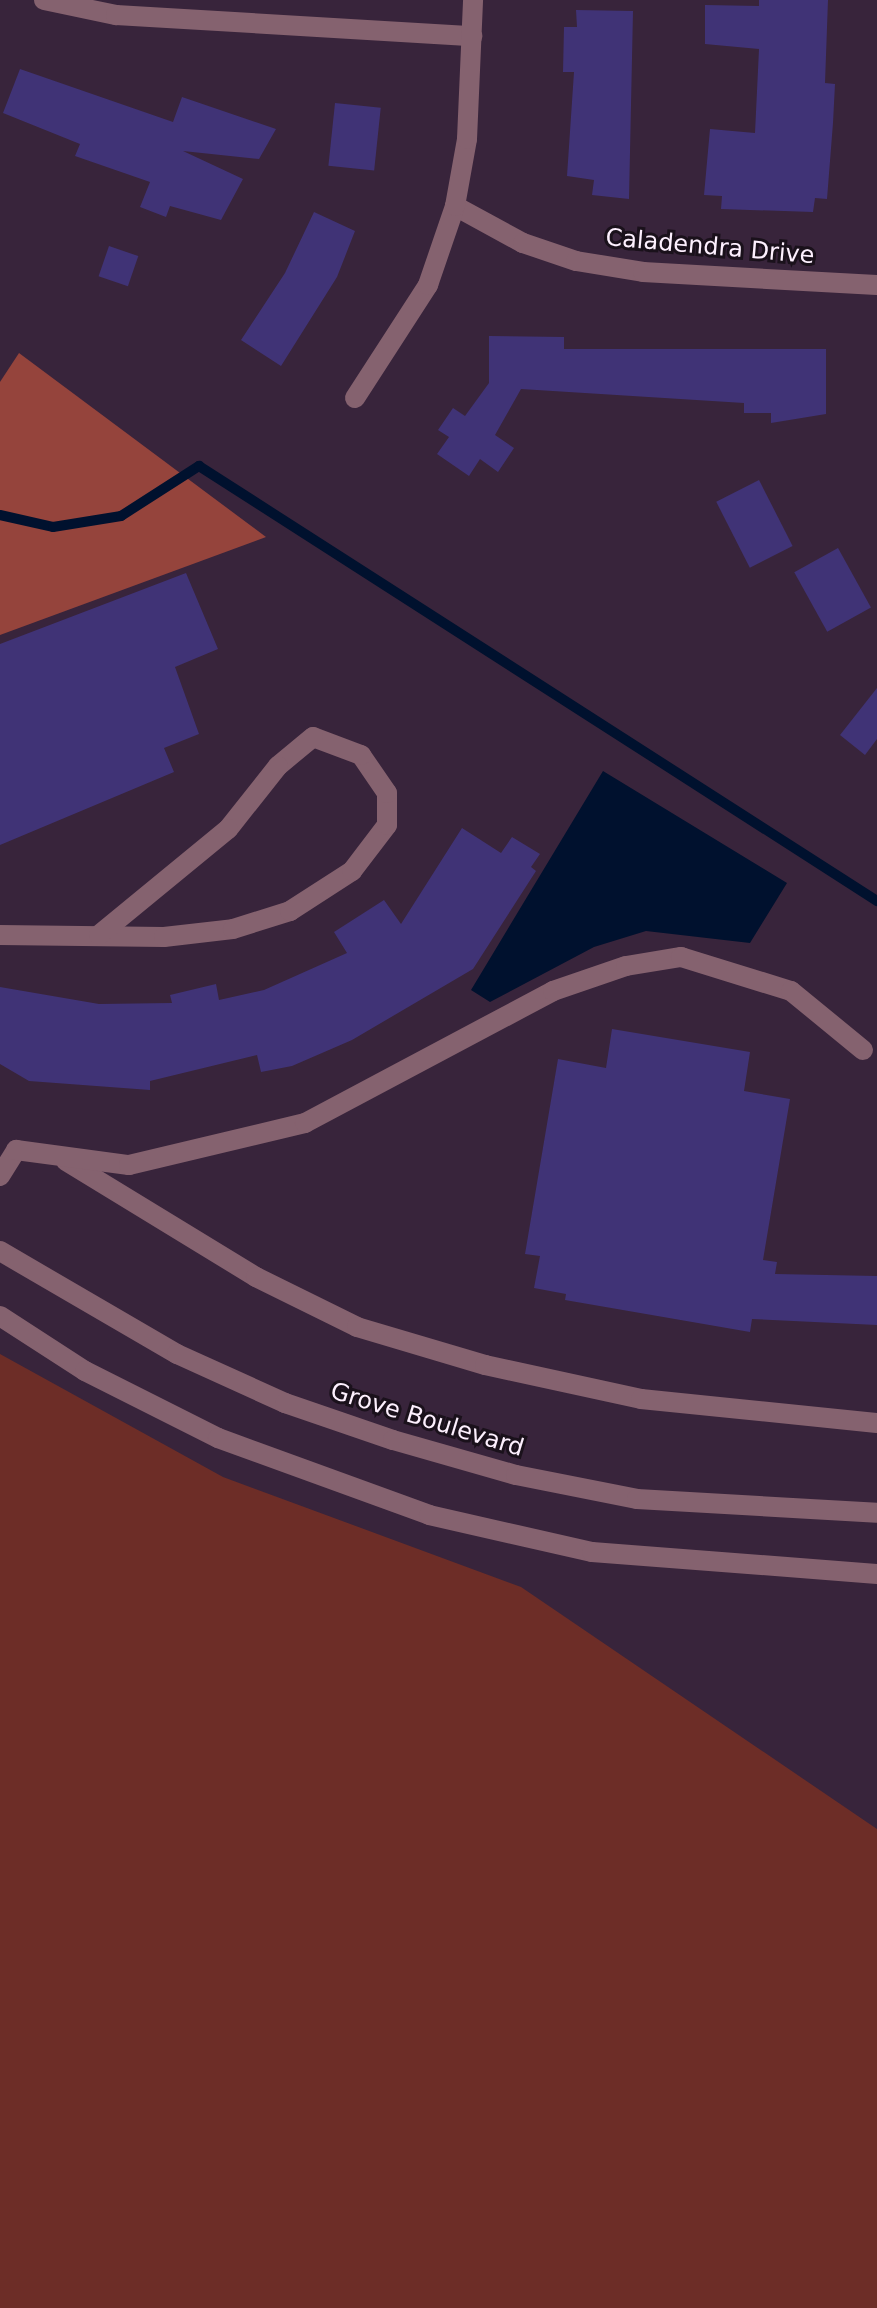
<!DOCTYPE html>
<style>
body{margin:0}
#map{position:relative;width:877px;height:2308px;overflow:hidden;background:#38243b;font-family:"DejaVu Sans",sans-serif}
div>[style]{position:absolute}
.green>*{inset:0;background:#6d2d27}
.forest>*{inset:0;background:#95443c}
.water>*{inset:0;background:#00112e}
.stream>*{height:10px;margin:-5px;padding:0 5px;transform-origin:5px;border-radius:5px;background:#00112e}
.building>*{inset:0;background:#403376;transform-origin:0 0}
.minor>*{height:20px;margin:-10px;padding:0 10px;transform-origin:10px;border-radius:10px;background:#85626f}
span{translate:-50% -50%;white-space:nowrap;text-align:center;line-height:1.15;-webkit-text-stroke:6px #1a111b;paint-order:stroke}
.street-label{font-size:24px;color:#fdf0fe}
</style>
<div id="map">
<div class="green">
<div style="clip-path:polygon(0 1354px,223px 1477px,521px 1587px,877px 1829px,877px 2308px,0 2308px)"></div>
</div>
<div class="forest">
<div style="clip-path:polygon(19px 353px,266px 537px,0 635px,0 382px)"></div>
</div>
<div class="water">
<div style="clip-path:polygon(603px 771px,787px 883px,750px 943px,646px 931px,594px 947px,490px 1002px,471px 990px)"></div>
</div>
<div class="stream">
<div style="left:0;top:515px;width:54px;rotate:12.8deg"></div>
<div style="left:53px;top:527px;width:69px;rotate:-9.2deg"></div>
<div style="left:121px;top:516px;width:93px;rotate:-32.7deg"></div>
<div style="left:199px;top:466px;width:806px;rotate:32.68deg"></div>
</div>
<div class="building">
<div style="clip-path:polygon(759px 0,828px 0,825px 83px,835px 84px,833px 123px,827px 199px,815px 198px,813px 212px,721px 209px,722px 196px,704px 195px,710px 129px,755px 133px,759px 49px,705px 44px,705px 5px,759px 6px)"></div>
<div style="clip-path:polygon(576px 10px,633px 11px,629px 199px,592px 195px,594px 180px,567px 176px,574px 72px,563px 72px,564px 27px,577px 27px)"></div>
<div style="clip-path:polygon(20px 69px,173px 122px,182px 97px,276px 129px,259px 159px,183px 151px,243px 179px,221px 220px,170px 206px,166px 217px,140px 207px,150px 182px,75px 156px,80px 144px,3px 113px)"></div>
<div style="left:335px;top:103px;width:46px;height:63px;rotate:6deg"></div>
<div style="clip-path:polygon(314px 212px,355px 231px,337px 277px,281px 366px,241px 340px,285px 273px)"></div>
<div style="left:109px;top:246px;width:31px;height:32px;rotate:19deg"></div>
<div style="clip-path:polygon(489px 336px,564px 337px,564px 349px,826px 349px,826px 414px,771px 423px,771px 413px,744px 413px,744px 403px,521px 389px,495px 435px,514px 448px,498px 472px,480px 459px,469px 476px,437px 454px,449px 437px,438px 430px,453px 408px,465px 416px,489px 383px)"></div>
<div style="left:759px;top:480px;width:74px;height:48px;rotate:63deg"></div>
<div style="left:838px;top:548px;width:68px;height:50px;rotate:61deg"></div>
<div style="clip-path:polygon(186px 573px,218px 649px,175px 667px,199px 734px,164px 748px,174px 772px,0 845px,0 644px)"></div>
<div style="clip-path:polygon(877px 688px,877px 739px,865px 755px,840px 735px)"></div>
<div style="clip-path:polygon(462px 828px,501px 853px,512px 837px,540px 854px,531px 867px,536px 871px,473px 969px,352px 1040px,292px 1066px,261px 1072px,257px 1055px,150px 1081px,150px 1090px,29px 1081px,0 1064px,0 987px,99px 1004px,172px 1003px,170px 995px,216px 984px,219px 1000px,264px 990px,347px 953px,334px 932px,384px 900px,401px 924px)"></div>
<div style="clip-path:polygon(612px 1029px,750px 1052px,744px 1091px,790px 1099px,763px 1260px,777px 1262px,775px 1274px,877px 1276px,877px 1325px,752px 1319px,750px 1332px,565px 1300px,566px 1294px,534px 1288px,540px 1256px,525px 1254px,558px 1059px,606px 1068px)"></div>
</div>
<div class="minor">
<div style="left:44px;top:0;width:74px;rotate:11.8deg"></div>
<div style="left:116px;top:15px;width:357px;rotate:3.4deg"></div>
<div style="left:455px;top:206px;width:77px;rotate:28.6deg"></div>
<div style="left:523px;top:243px;width:56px;rotate:18.8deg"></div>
<div style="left:576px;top:261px;width:68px;rotate:9.3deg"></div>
<div style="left:643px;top:272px;width:234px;rotate:3.2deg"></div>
<div style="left:355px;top:398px;width:135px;rotate:-57.1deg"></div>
<div style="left:428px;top:285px;width:83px;rotate:-71.1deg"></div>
<div style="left:455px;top:206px;width:68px;rotate:-79.8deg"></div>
<div style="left:467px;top:139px;width:139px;rotate:-87.5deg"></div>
<div style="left:0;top:935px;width:164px;rotate:0.7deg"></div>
<div style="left:164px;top:937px;width:69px;rotate:-6.6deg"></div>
<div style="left:233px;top:929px;width:60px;rotate:-17.5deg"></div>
<div style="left:290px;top:911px;width:74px;rotate:-32.8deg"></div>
<div style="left:352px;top:871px;width:58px;rotate:-52.7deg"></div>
<div style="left:387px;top:825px;width:32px;rotate:-90deg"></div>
<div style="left:387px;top:793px;width:46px;rotate:-124.4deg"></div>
<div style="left:361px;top:755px;width:51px;rotate:-159.4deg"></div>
<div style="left:313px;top:737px;width:45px;rotate:140.4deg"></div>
<div style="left:278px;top:766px;width:80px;rotate:128.4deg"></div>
<div style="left:228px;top:829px;width:167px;rotate:140.6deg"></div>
<div style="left:66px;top:1161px;width:223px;rotate:31.4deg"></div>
<div style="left:256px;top:1277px;width:113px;rotate:26.3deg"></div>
<div style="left:357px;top:1327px;width:134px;rotate:16.5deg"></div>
<div style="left:485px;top:1365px;width:160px;rotate:12.3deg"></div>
<div style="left:641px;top:1399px;width:237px;rotate:5.8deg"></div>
<div style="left:0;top:1176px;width:31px;rotate:-58deg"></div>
<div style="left:16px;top:1150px;width:114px;rotate:7.6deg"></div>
<div style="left:129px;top:1165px;width:181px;rotate:-13.4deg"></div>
<div style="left:305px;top:1123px;width:281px;rotate:-28deg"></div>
<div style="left:553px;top:991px;width:77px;rotate:-18.9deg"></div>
<div style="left:626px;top:966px;width:56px;rotate:-9.3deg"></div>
<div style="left:681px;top:957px;width:115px;rotate:17.2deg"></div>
<div style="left:791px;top:991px;width:93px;rotate:39.3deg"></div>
<div style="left:0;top:1251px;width:205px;rotate:30.2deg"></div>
<div style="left:177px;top:1354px;width:119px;rotate:24.4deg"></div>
<div style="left:285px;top:1403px;width:114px;rotate:18.9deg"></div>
<div style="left:393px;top:1440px;width:128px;rotate:15.9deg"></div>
<div style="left:516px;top:1475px;width:123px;rotate:11.2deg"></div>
<div style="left:637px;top:1499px;width:240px;rotate:3.3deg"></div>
<div style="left:0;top:1316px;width:101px;rotate:32.9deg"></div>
<div style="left:85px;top:1371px;width:149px;rotate:26.7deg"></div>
<div style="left:218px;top:1438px;width:225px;rotate:20deg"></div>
<div style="left:429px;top:1515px;width:167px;rotate:12.8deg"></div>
<div style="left:592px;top:1552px;width:286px;rotate:4.4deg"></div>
</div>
<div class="street-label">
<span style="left:710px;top:247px;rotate:5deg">Caladendra Drive</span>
<span style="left:427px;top:1420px;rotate:17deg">Grove Boulevard</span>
</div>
</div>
